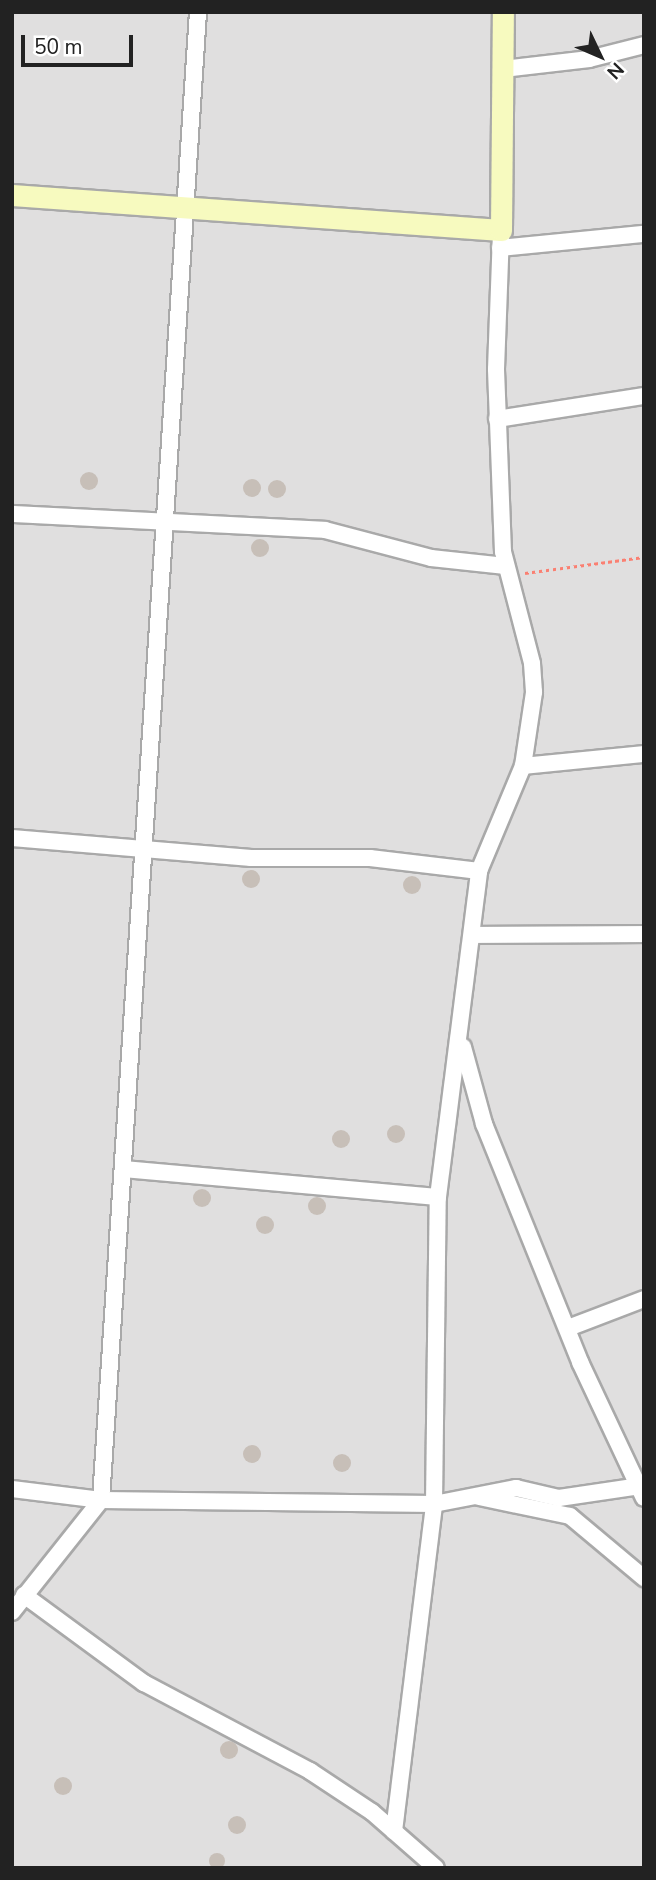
<!DOCTYPE html>
<style>
body{margin:0}
#map{position:relative;width:656px;height:1880px;overflow:hidden;background:#f2efe9;font-family:"Nunito Sans",sans-serif}
div>[style]{position:absolute}
.residential>*{inset:0;background:#e0dfdf;transform-origin:0 0}
.building>*{inset:0;background:#c7bfb8}
.round{border-radius:50%}
.path>*{height:2.5px;margin-top:-1.25px;transform-origin:0;background:repeating-linear-gradient(90deg,#fa8072 0 3.5px,transparent 0 7px)}
.roads{filter:drop-shadow(2px 0 #a9a9a9) drop-shadow(-2px 0 #a9a9a9) drop-shadow(0 2px #a9a9a9) drop-shadow(0 -2px #a9a9a9)}
.street>*{height:16px;margin:-8px;padding:0 8px;transform-origin:8px;border-radius:8px;background:#fff}
.secondary>*{height:21px;margin:-10.5px;padding:0 10.5px;transform-origin:10.5px;border-radius:10.5px;background:#f7fabf}
span{translate:-50% -50%;white-space:nowrap;text-align:center;line-height:1.15;-webkit-text-stroke:7px #fff;paint-order:stroke}
.frame{position:absolute;inset:0;border:14px solid #222;pointer-events:none}
.north{position:absolute;left:565px;top:21px;width:70px;height:70px;-webkit-text-stroke:5px #fff;paint-order:stroke;rotate:134deg;font-size:19px;font-weight:700;line-height:28px;text-align:center;color:#222}
.north::after{content:'';display:block;margin:auto;width:24px;height:32px;background:#222;clip-path:polygon(50% 0,100% 100%,50% 72%,0 100%)}
.scale{position:absolute;left:21px;top:35px;width:112px;height:32px;box-sizing:border-box;border:4px solid #222;border-top:0;padding-left:9px;font-size:21px;line-height:24px;white-space:nowrap;color:#222;-webkit-text-stroke:5px #fff;paint-order:stroke}
</style>
<div id="map">
<div class="residential">
<div style="left:12px;top:12px;width:632px;height:1856px"></div>
</div>
<div class="building">
<div class="round" style="left:80px;top:472px;width:18px;height:18px"></div>
<div class="round" style="left:243px;top:479px;width:18px;height:18px"></div>
<div class="round" style="left:268px;top:480px;width:18px;height:18px"></div>
<div class="round" style="left:251px;top:539px;width:18px;height:18px"></div>
<div class="round" style="left:242px;top:870px;width:18px;height:18px"></div>
<div class="round" style="left:403px;top:876px;width:18px;height:18px"></div>
<div class="round" style="left:387px;top:1125px;width:18px;height:18px"></div>
<div class="round" style="left:332px;top:1130px;width:18px;height:18px"></div>
<div class="round" style="left:193px;top:1189px;width:18px;height:18px"></div>
<div class="round" style="left:308px;top:1197px;width:18px;height:18px"></div>
<div class="round" style="left:256px;top:1216px;width:18px;height:18px"></div>
<div class="round" style="left:243px;top:1445px;width:18px;height:18px"></div>
<div class="round" style="left:333px;top:1454px;width:18px;height:18px"></div>
<div class="round" style="left:220px;top:1741px;width:18px;height:18px"></div>
<div class="round" style="left:54px;top:1777px;width:18px;height:18px"></div>
<div class="round" style="left:228px;top:1816px;width:18px;height:18px"></div>
<div class="round" style="left:209px;top:1853px;width:16px;height:16px"></div>
</div>
<div class="path">
<div style="left:525px;top:573px;width:120px;rotate:-7.7deg"></div>
</div>
<div class="roads">
<div class="street">
<div style="left:503px;top:69px;width:87px;rotate:-6.6deg"></div>
<div style="left:589px;top:59px;width:57px;rotate:-14.3deg"></div>
<div style="left:500px;top:248px;width:145px;rotate:-5.6deg"></div>
<div style="left:497px;top:419px;width:149px;rotate:-8.9deg"></div>
<div style="left:12px;top:514px;width:313px;rotate:2.9deg"></div>
<div style="left:325px;top:530px;width:110px;rotate:14.8deg"></div>
<div style="left:431px;top:558px;width:75px;rotate:6.1deg"></div>
<div style="left:523px;top:766px;width:122px;rotate:-5.7deg"></div>
<div style="left:12px;top:838px;width:240px;rotate:4.8deg"></div>
<div style="left:251px;top:858px;width:119px"></div>
<div style="left:370px;top:858px;width:110px;rotate:6.8deg"></div>
<div style="left:472px;top:935px;width:172px;rotate:-0.3deg"></div>
<div style="left:463px;top:1047px;width:80px;rotate:74.7deg"></div>
<div style="left:484px;top:1124px;width:257px;rotate:68deg"></div>
<div style="left:580px;top:1362px;width:150px;rotate:64.8deg"></div>
<div style="left:123px;top:1169px;width:316px;rotate:5.1deg"></div>
<div style="left:568px;top:1328px;width:81px;rotate:-20.9deg"></div>
<div style="left:12px;top:1489px;width:90px;rotate:7deg"></div>
<div style="left:101px;top:1500px;width:333px;rotate:0.7deg"></div>
<div style="left:434px;top:1504px;width:84px;rotate:-11deg"></div>
<div style="left:516px;top:1488px;width:44px;rotate:13.1deg"></div>
<div style="left:559px;top:1498px;width:82px;rotate:-8.4deg"></div>
<div style="left:479px;top:1497px;width:93px;rotate:11.8deg"></div>
<div style="left:570px;top:1516px;width:97px;rotate:40deg"></div>
<div style="left:24px;top:1595px;width:149px;rotate:36.3deg"></div>
<div style="left:144px;top:1683px;width:188px;rotate:27.9deg"></div>
<div style="left:310px;top:1771px;width:74px;rotate:33.5deg"></div>
<div style="left:372px;top:1812px;width:85px;rotate:41.2deg"></div>
<div style="left:12px;top:1612px;width:143px;rotate:-51.5deg"></div>
<div style="left:101px;top:1500px;width:1491px;rotate:-86.27deg"></div>
<div style="left:394px;top:1831px;width:329px;rotate:-83deg"></div>
<div style="left:434px;top:1504px;width:307px;rotate:-89.3deg"></div>
<div style="left:438px;top:1197px;width:329px;rotate:-82.8deg"></div>
<div style="left:479px;top:871px;width:114px;rotate:-67.3deg"></div>
<div style="left:523px;top:766px;width:75px;rotate:-81.5deg"></div>
<div style="left:534px;top:692px;width:29px;rotate:-94deg"></div>
<div style="left:532px;top:663px;width:115px;rotate:-104.6deg"></div>
<div style="left:503px;top:552px;width:183px;rotate:-92.2deg"></div>
<div style="left:496px;top:369px;width:139px;rotate:-87.9deg"></div>
</div>
<div class="secondary">
<div style="left:12px;top:195px;width:490px;rotate:4.1deg"></div>
<div style="left:501px;top:230px;width:218px;rotate:-89.5deg"></div>
</div>
</div>
<div class="frame"></div>
<div class="north">N</div>
<div class="scale">50 m</div>
</div>
